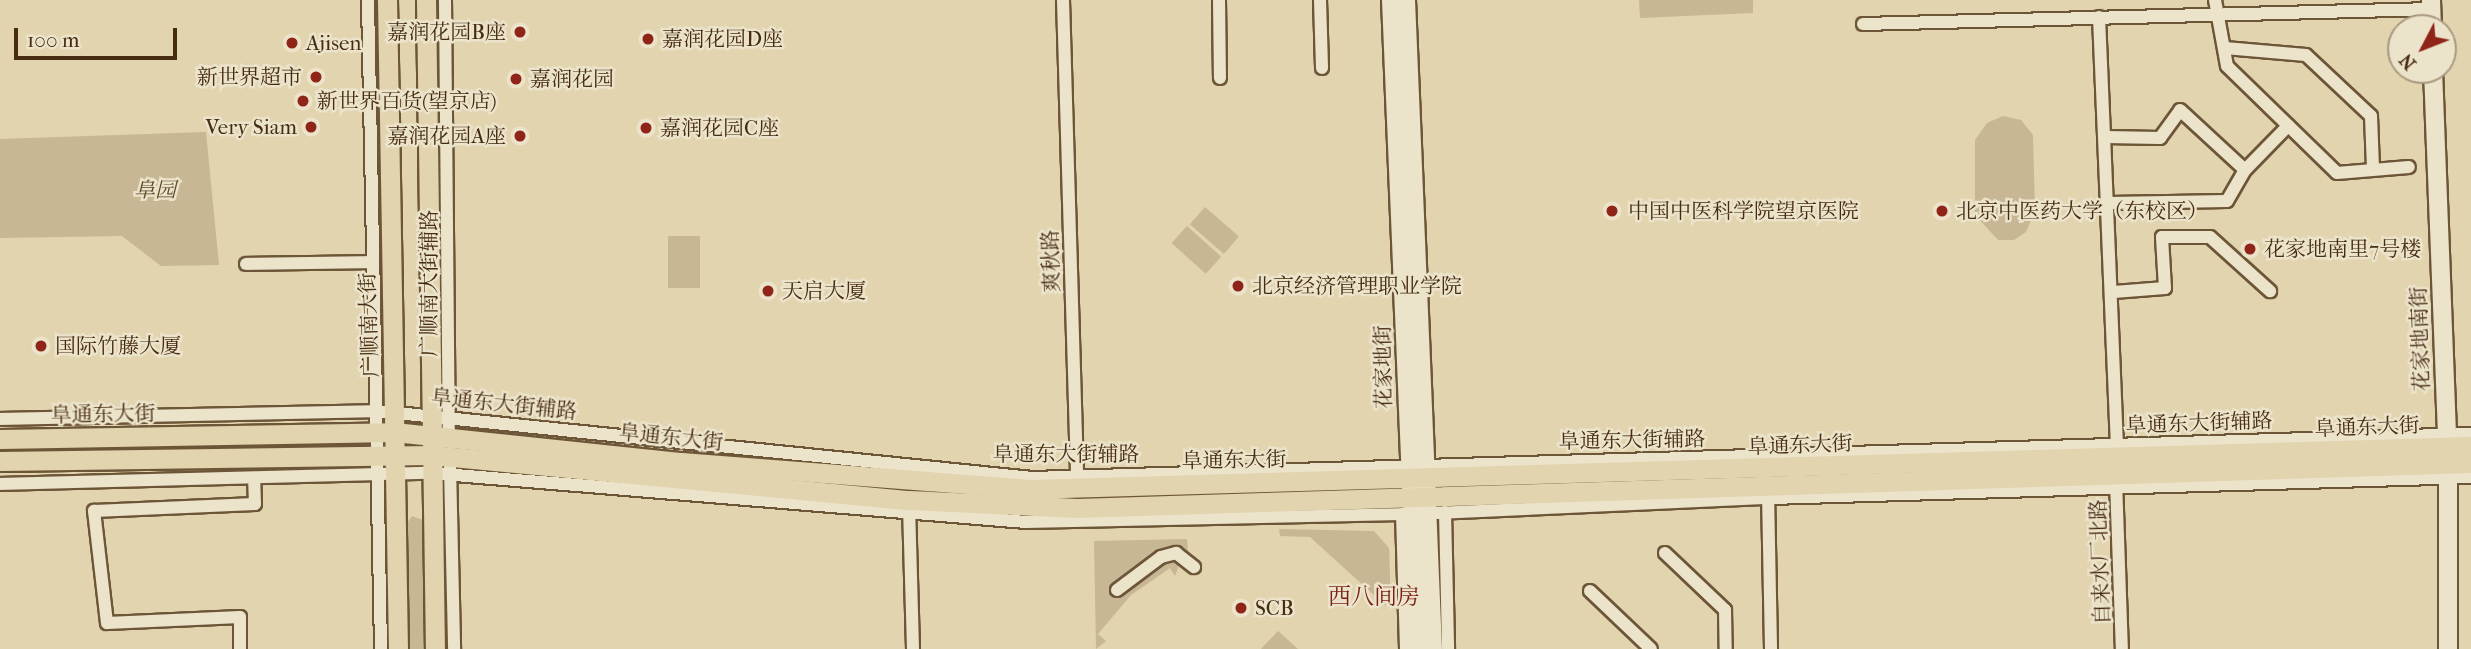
<!DOCTYPE html>
<meta charset="utf-8">
<style>
body{margin:0}
#map{position:relative;width:2471px;height:649px;overflow:hidden;background:#e1d4af;font-family:"IM FELL French Canon","Noto Serif SC",serif}
div>[style]{position:absolute}
.green>*{inset:0;background:#c7b794;transform-origin:0 0}
.roads{filter:drop-shadow(2px 0 #6d5638) drop-shadow(-2px 0 #6d5638) drop-shadow(0 2px #6d5638) drop-shadow(0 -2px #6d5638)}
.street>*{height:12px;margin:-6px;padding:0 6px;transform-origin:6px;border-radius:6px;background:#ece3cb}
.secondary>*{height:18px;margin:-9px;padding:0 9px;transform-origin:9px;border-radius:9px;background:#ece3cb}
.primary>*{height:19px;margin:-9.5px;padding:0 9.5px;transform-origin:9.5px;border-radius:9.5px;background:#e1d4af}
.dots>*{width:19px;height:19px;translate:-50% -50%;box-sizing:border-box;border:4px solid #ece3cb;border-radius:50%}
span{translate:-50% -50%;white-space:nowrap;text-align:center;line-height:1.15;-webkit-text-stroke:5px #ece3cb;paint-order:stroke}
.poi-label{font-size:21px;color:#462c11}
.right{translate:-100% -50%;text-align:right}
.left{translate:0 -50%;text-align:left}
.park-label{font-size:21px;color:#60482b;font-style:italic}
.street-label{font-size:21px;color:#462c11}
.neighbourhood-label{font-size:23px;color:#7a1f14}
.north{position:absolute;left:2387px;top:14px;width:70px;height:70px;box-sizing:border-box;background:#ece3cb;border:2px solid #aa9a81;border-radius:50%;rotate:228deg;font-size:19px;font-weight:700;line-height:28px;text-align:center;color:#462c11}
.north::after{content:'';display:block;margin:auto;width:24px;height:32px;background:#8f2418;clip-path:polygon(50% 0,100% 100%,50% 72%,0 100%)}
.scale{position:absolute;left:14px;top:28px;width:163px;height:32px;box-sizing:border-box;border:4px solid #462c11;border-top:0;padding-left:9px;font-size:21px;line-height:24px;white-space:nowrap;color:#462c11;-webkit-text-stroke:5px #ece3cb;paint-order:stroke}
</style>
<div id="map">
<div class="green">
<div style="clip-path:polygon(1639px 0,1753px 0,1753px 13px,1640px 18px)"></div>
<div style="clip-path:polygon(2003px 116px,2021px 120px,2033px 135px,2035px 211px,2026px 232px,2014px 240px,1998px 240px,1975px 215px,1975px 140px,1987px 123px)"></div>
<div style="clip-path:polygon(206px 132px,219px 265px,161px 266px,122px 236px,0 238px,0 139px)"></div>
<div style="left:1205px;top:207px;width:45px;height:23px;rotate:41deg"></div>
<div style="left:1187px;top:226px;width:46px;height:23px;rotate:42deg"></div>
<div style="left:700px;top:236px;width:52px;height:32px;rotate:90deg"></div>
<div style="clip-path:polygon(412px 516px,423px 520px,426px 649px,410px 649px,407px 523px)"></div>
<div style="clip-path:polygon(1279px 529px,1374px 531px,1389px 548px,1391px 606px,1386px 606px,1310px 537px,1280px 536px)"></div>
<div style="clip-path:polygon(1187px 539px,1188px 552px,1163px 548px,1110px 587px,1119px 597px,1171px 560px,1179px 565px,1175px 576px,1170px 568px,1131px 595px,1098px 634px,1106px 641px,1096px 649px,1094px 541px)"></div>
<div style="clip-path:polygon(1278px 631px,1298px 649px,1261px 649px)"></div>
</div>
<div class="roads">
<div class="street">
<div style="left:368px;top:0;width:649px;rotate:88.85deg"></div>
<div style="left:445px;top:0;width:442px;rotate:89.5deg"></div>
<div style="left:1063px;top:0;width:482px;rotate:88.3deg"></div>
<div style="left:1219px;top:0;width:78px;rotate:89.3deg"></div>
<div style="left:1320px;top:0;width:68px;rotate:88.3deg"></div>
<div style="left:2215px;top:0;width:67px;rotate:79.7deg"></div>
<div style="left:2227px;top:66px;width:153px;rotate:44.2deg"></div>
<div style="left:2337px;top:173px;width:72px;rotate:-4.8deg"></div>
<div style="left:2099px;top:17px;width:433px;rotate:87.6deg"></div>
<div style="left:1863px;top:24px;width:568px;rotate:-1.51deg"></div>
<div style="left:2225px;top:48px;width:81px;rotate:4.9deg"></div>
<div style="left:2306px;top:55px;width:89px;rotate:43.2deg"></div>
<div style="left:2371px;top:116px;width:51px;rotate:87.8deg"></div>
<div style="left:2106px;top:137px;width:54px;rotate:1.1deg"></div>
<div style="left:2160px;top:138px;width:34px;rotate:-54deg"></div>
<div style="left:2180px;top:110px;width:88px;rotate:42.7deg"></div>
<div style="left:2109px;top:203px;width:118px;rotate:-1deg"></div>
<div style="left:2227px;top:201px;width:36px;rotate:-60deg"></div>
<div style="left:2245px;top:170px;width:62px;rotate:-45.7deg"></div>
<div style="left:246px;top:264px;width:126px;rotate:-0.9deg"></div>
<div style="left:2114px;top:292px;width:51px;rotate:-4.5deg"></div>
<div style="left:2165px;top:288px;width:51px;rotate:-93.4deg"></div>
<div style="left:2162px;top:237px;width:48px"></div>
<div style="left:2210px;top:237px;width:81px;rotate:42deg"></div>
<div style="left:0;top:419px;width:377px;rotate:-1.2deg"></div>
<div style="left:377px;top:411px;width:658px;rotate:5.84deg"></div>
<div style="left:1032px;top:478px;width:1440px;rotate:-1.75deg"></div>
<div style="left:450px;top:467px;width:182px;rotate:88.7deg"></div>
<div style="left:2116px;top:481px;width:168px;rotate:88deg"></div>
<div style="left:0;top:484px;width:431px;rotate:-1.5deg"></div>
<div style="left:431px;top:473px;width:597px;rotate:4.71deg"></div>
<div style="left:1026px;top:522px;width:388px;rotate:-1.2deg"></div>
<div style="left:1414px;top:514px;width:356px;rotate:-2.6deg"></div>
<div style="left:1770px;top:498px;width:701px;rotate:-1.72deg"></div>
<div style="left:1768px;top:492px;width:157px;rotate:88.9deg"></div>
<div style="left:909px;top:506px;width:143px;rotate:88.4deg"></div>
<div style="left:1445px;top:512px;width:137px;rotate:88.7deg"></div>
<div style="left:1402px;top:514px;width:135px;rotate:88.3deg"></div>
<div style="left:1665px;top:553px;width:83px;rotate:43.5deg"></div>
<div style="left:1725px;top:610px;width:39px;rotate:89deg"></div>
<div style="left:1117px;top:590px;width:55px;rotate:-36.9deg"></div>
<div style="left:1161px;top:557px;width:16px;rotate:-15deg"></div>
<div style="left:1176px;top:553px;width:23px;rotate:38deg"></div>
<div style="left:1590px;top:591px;width:84px;rotate:43.6deg"></div>
<div style="left:240px;top:649px;width:32px;rotate:-90deg"></div>
<div style="left:240px;top:617px;width:133px;rotate:177.4deg"></div>
<div style="left:107px;top:623px;width:113px;rotate:-96.6deg"></div>
<div style="left:94px;top:511px;width:161px;rotate:-2.5deg"></div>
<div style="left:255px;top:504px;width:26px;rotate:-92deg"></div>
</div>
<div class="secondary">
<div style="left:1391px;top:0;width:650px;rotate:87.62deg"></div>
<div style="left:1406px;top:0;width:650px;rotate:87.62deg"></div>
<div style="left:2431px;top:0;width:28px;rotate:88deg"></div>
<div style="left:2433px;top:70px;width:394px;rotate:87.8deg"></div>
<div style="left:2448px;top:464px;width:185px;rotate:90deg"></div>
</div>
<div class="primary">
<div style="left:387px;top:0;width:649px;rotate:89.03deg"></div>
<div style="left:426px;top:0;width:649px;rotate:89.21deg"></div>
<div style="left:0;top:439px;width:394px;rotate:-1deg"></div>
<div style="left:394px;top:432px;width:289px;rotate:6deg"></div>
<div style="left:681px;top:462px;width:350px;rotate:4.4deg"></div>
<div style="left:1030px;top:489px;width:1442px;rotate:-1.71deg"></div>
<div style="left:0;top:461px;width:431px;rotate:-0.8deg"></div>
<div style="left:431px;top:455px;width:480px;rotate:5.4deg"></div>
<div style="left:909px;top:500px;width:168px;rotate:2.7deg"></div>
<div style="left:1077px;top:508px;width:1395px;rotate:-1.85deg"></div>
</div>
</div>
<div class="dots">
<div style="left:520px;top:32px;background:#8f2418"></div>
<div style="left:648px;top:39px;background:#8f2418"></div>
<div style="left:292px;top:43px;background:#8f2418"></div>
<div style="left:316px;top:77px;background:#8f2418"></div>
<div style="left:516px;top:79px;background:#8f2418"></div>
<div style="left:303px;top:101px;background:#8f2418"></div>
<div style="left:311px;top:127px;background:#8f2418"></div>
<div style="left:646px;top:128px;background:#8f2418"></div>
<div style="left:520px;top:136px;background:#8f2418"></div>
<div style="left:1612px;top:211px;background:#8f2418"></div>
<div style="left:1942px;top:211px;background:#8f2418"></div>
<div style="left:2250px;top:249px;background:#8f2418"></div>
<div style="left:1238px;top:286px;background:#8f2418"></div>
<div style="left:768px;top:291px;background:#8f2418"></div>
<div style="left:41px;top:346px;background:#8f2418"></div>
<div style="left:1241px;top:608px;background:#8f2418"></div>
</div>
<div class="poi-label">
<span class="right" style="left:506px;top:32px">嘉润花园B座</span>
<span class="left" style="left:662px;top:39px">嘉润花园D座</span>
<span class="left" style="left:306px;top:43px">Ajisen</span>
<span class="right" style="left:302px;top:77px">新世界超市</span>
<span class="left" style="left:530px;top:79px">嘉润花园</span>
<span class="left" style="left:317px;top:101px">新世界百货(望京店)</span>
<span class="right" style="left:297px;top:127px">Very Siam</span>
<span class="left" style="left:660px;top:128px">嘉润花园C座</span>
<span class="right" style="left:506px;top:136px">嘉润花园A座</span>
<span class="left" style="left:1628px;top:211px">中国中医科学院望京医院</span>
<span class="left" style="left:1956px;top:211px">北京中医药大学（东校区）</span>
<span class="left" style="left:2264px;top:249px">花家地南里7号楼</span>
<span class="left" style="left:1252px;top:286px">北京经济管理职业学院</span>
<span class="left" style="left:782px;top:291px">天启大厦</span>
<span class="left" style="left:55px;top:346px">国际竹藤大厦</span>
<span class="left" style="left:1255px;top:608px">SCB</span>
</div>
<div class="park-label">
<span style="left:155px;top:190px">阜园</span>
</div>
<div class="street-label">
<span style="left:1051px;top:261px;rotate:-92deg">爽秋路</span>
<span style="left:429px;top:283px;rotate:-90deg">广顺南大街辅路</span>
<span style="left:369px;top:325px;rotate:-92deg">广顺南大街</span>
<span style="left:2420px;top:339px;rotate:-92deg">花家地南街</span>
<span style="left:1383px;top:367px;rotate:-91deg">花家地街</span>
<span style="left:504px;top:404px;rotate:6deg">阜通东大街辅路</span>
<span style="left:103px;top:414px;rotate:-1deg">阜通东大街</span>
<span style="left:2199px;top:423px;rotate:-2deg">阜通东大街辅路</span>
<span style="left:2367px;top:427px;rotate:-2deg">阜通东大街</span>
<span style="left:671px;top:437px;rotate:6deg">阜通东大街</span>
<span style="left:1632px;top:440px;rotate:-1deg">阜通东大街辅路</span>
<span style="left:1800px;top:445px;rotate:-2deg">阜通东大街</span>
<span style="left:1066px;top:454px">阜通东大街辅路</span>
<span style="left:1234px;top:460px;rotate:-1deg">阜通东大街</span>
<span style="left:2100px;top:562px;rotate:-92deg">自来水厂北路</span>
</div>
<div class="neighbourhood-label">
<span style="left:1374px;top:597px">西八间房</span>
</div>
<div class="north">N</div>
<div class="scale">100 m</div>
</div>
